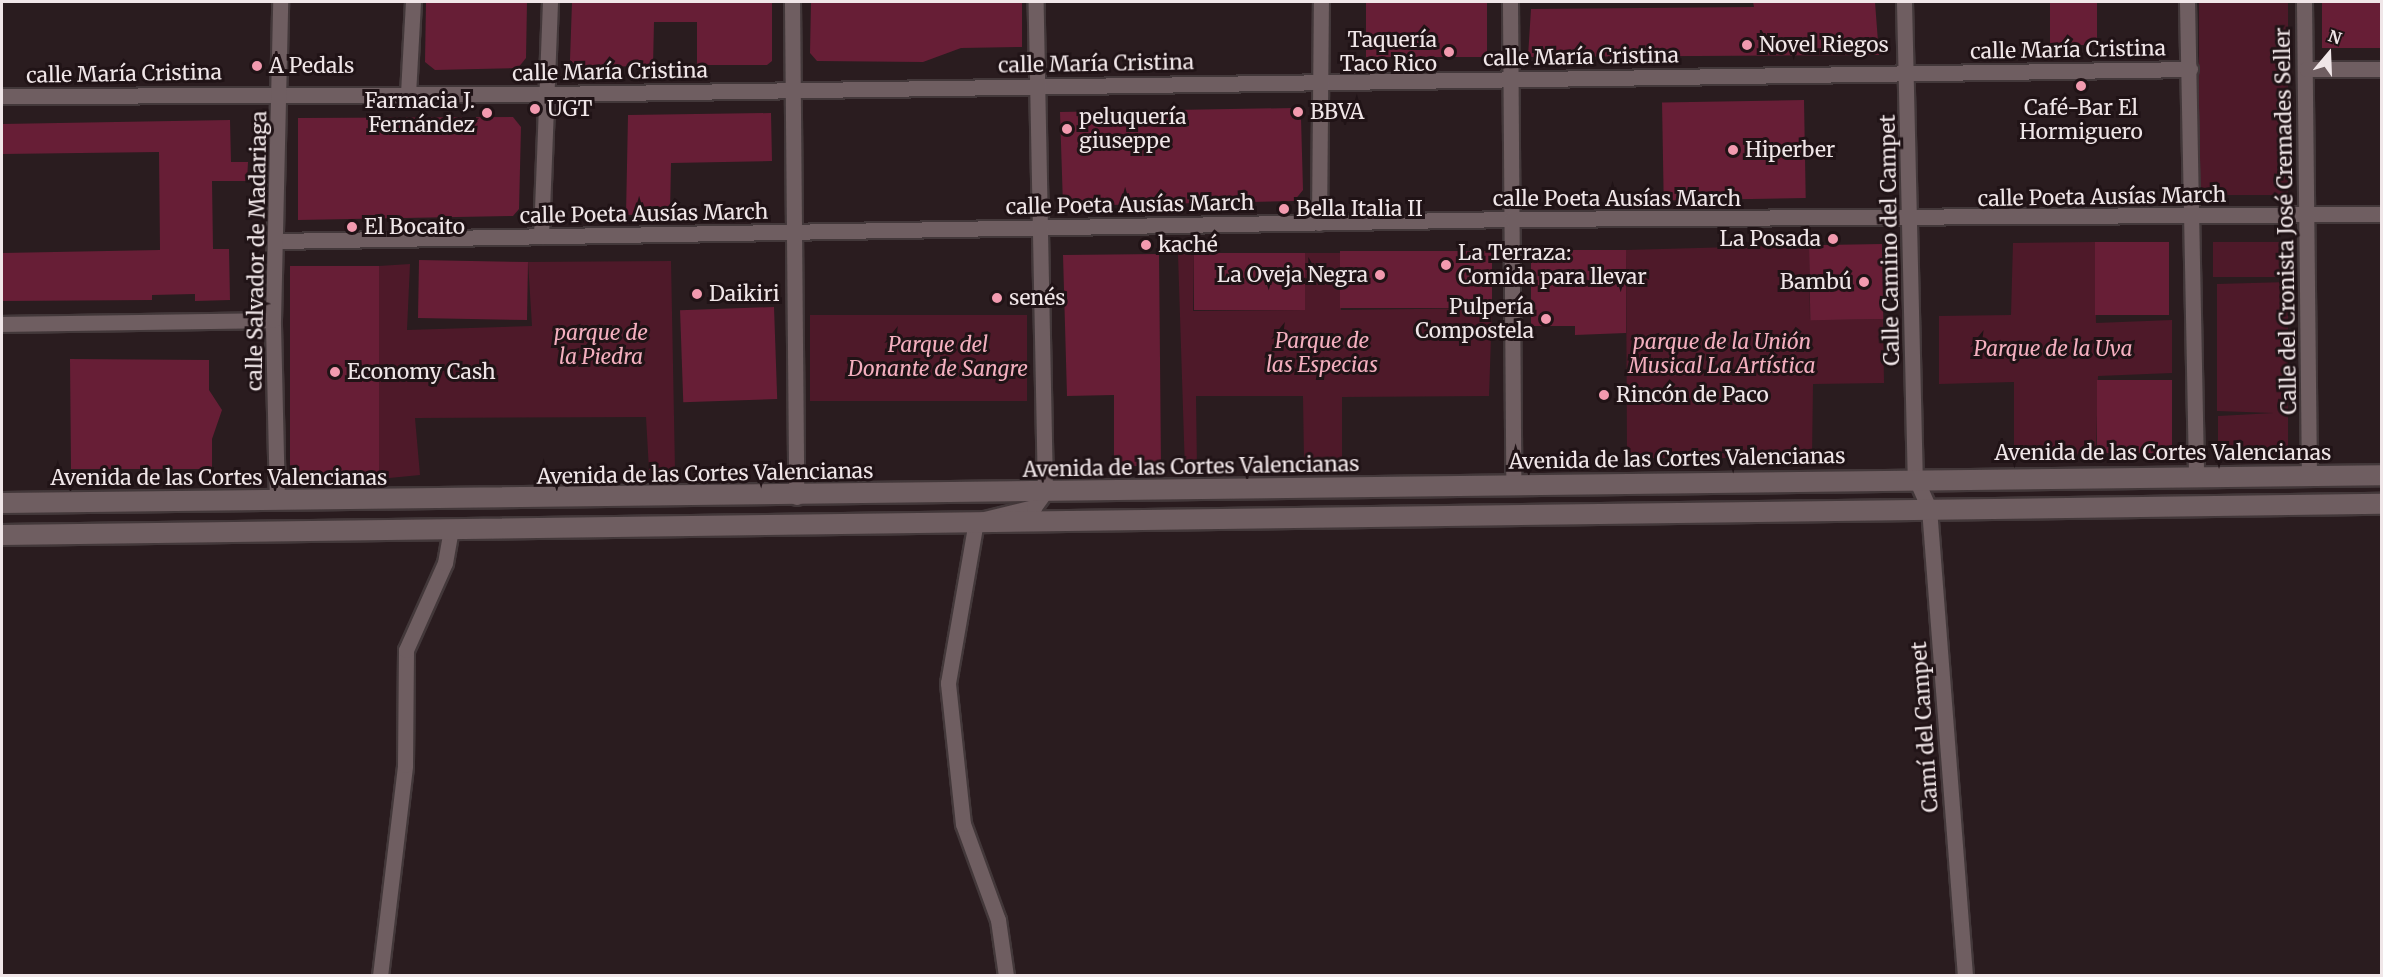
<!DOCTYPE html>
<meta charset="utf-8">
<style>
body{margin:0}
#map{position:relative;width:2383px;height:977px;overflow:hidden;background:#2a1c1f;font-family:Merriweather,serif}
div>[style]{position:absolute}
.green>*{inset:0;background:#4e1929;transform-origin:0 0}
.building>*{inset:0;background:#671e36;transform-origin:0 0}
.roads{filter:drop-shadow(2px 0 #43383a) drop-shadow(-2px 0 #43383a) drop-shadow(0 2px #43383a) drop-shadow(0 -2px #43383a)}
.minor>*{height:15px;margin:-7.5px;padding:0 7.5px;transform-origin:7.5px;border-radius:7.5px;background:#6f5e61}
.tertiary>*{height:20px;margin:-10px;padding:0 10px;transform-origin:10px;border-radius:10px;background:#6f5e61}
.dots>*{width:16px;height:16px;translate:-50% -50%;box-sizing:border-box;border:3px solid #201316;border-radius:50%}
span{translate:-50% -50%;white-space:nowrap;text-align:center;line-height:1.15;-webkit-text-stroke:6px #201316;paint-order:stroke}
.poi-label{font-size:21px;color:#f0e6e8}
.right{translate:-100% -50%;text-align:right}
.left{translate:0 -50%;text-align:left}
.street-label{font-size:21px;color:#f0e6e8}
.park-label{font-size:21px;color:#f4afbf;font-style:italic}
.frame{position:absolute;inset:0;border:3px solid #f0e6e8;pointer-events:none}
.north{position:absolute;left:2299px;top:24px;width:60px;height:60px;-webkit-text-stroke:4px #201316;paint-order:stroke;rotate:19deg;font-size:16px;font-weight:700;line-height:24px;text-align:center;color:#f0e6e8}
.north::after{content:'';display:block;margin:auto;width:21px;height:27px;background:#f0e6e8;clip-path:polygon(50% 0,100% 100%,50% 72%,0 100%)}
</style>
<div id="map">
<div class="green">
<div style="left:2199px;top:2px;width:89px;height:193px"></div>
<div style="clip-path:polygon(2095px 242px,2096px 323px,2172px 320px,2172px 373px,2098px 376px,2096px 454px,2014px 453px,2014px 382px,1939px 384px,1939px 316px,2011px 315px,2013px 243px)"></div>
<div style="left:2284px;top:242px;width:35px;height:71px;rotate:90deg"></div>
<div style="clip-path:polygon(1809px 245px,1810px 320px,1883px 319px,1884px 383px,1813px 384px,1812px 458px,1627px 458px,1626px 250px)"></div>
<div style="clip-path:polygon(1305px 253px,1340px 253px,1341px 310px,1492px 308px,1489px 396px,1342px 397px,1342px 461px,1304px 461px,1303px 396px,1196px 396px,1197px 470px,1185px 471px,1178px 254px,1194px 254px,1193px 311px,1305px 310px)"></div>
<div style="clip-path:polygon(671px 261px,675px 470px,649px 470px,646px 417px,415px 418px,420px 475px,379px 479px,379px 266px,410px 264px,407px 330px,532px 326px,528px 262px)"></div>
<div style="clip-path:polygon(2288px 282px,2288px 456px,2218px 456px,2218px 416px,2274px 413px,2217px 411px,2217px 284px)"></div>
<div style="left:810px;top:315px;width:217px;height:86px"></div>
</div>
<div class="building">
<div style="clip-path:polygon(426px 2px,527px 2px,526px 58px,518px 68px,435px 70px,425px 62px)"></div>
<div style="clip-path:polygon(572px 2px,772px 2px,772px 61px,767px 65px,697px 65px,697px 22px,654px 22px,653px 66px,578px 67px,570px 60px)"></div>
<div style="clip-path:polygon(811px 2px,1022px 2px,1022px 47px,961px 48px,923px 62px,817px 61px,810px 53px)"></div>
<div style="left:1366px;top:2px;width:121px;height:55px"></div>
<div style="clip-path:polygon(1753px 2px,1875px 2px,1879px 55px,1528px 57px,1531px 9px,1754px 7px)"></div>
<div style="left:2050px;top:2px;width:47px;height:43px"></div>
<div style="left:2322px;top:2px;width:60px;height:46px"></div>
<div style="left:1804px;top:100px;width:98px;height:142px;rotate:89deg"></div>
<div style="clip-path:polygon(1293px 108px,1301px 118px,1303px 190px,1294px 201px,1063px 206px,1060px 112px)"></div>
<div style="clip-path:polygon(771px 113px,772px 161px,671px 163px,670px 214px,626px 215px,628px 115px)"></div>
<div style="clip-path:polygon(513px 117px,521px 127px,519px 209px,513px 216px,298px 220px,298px 118px)"></div>
<div style="clip-path:polygon(230px 120px,231px 162px,248px 162px,247px 181px,212px 181px,213px 249px,229px 249px,230px 300px,195px 301px,195px 294px,152px 295px,152px 300px,2px 301px,2px 253px,160px 250px,159px 152px,2px 154px,2px 124px)"></div>
<div style="left:2095px;top:242px;width:74px;height:73px"></div>
<div style="left:1882px;top:244px;width:75px;height:73px;rotate:89deg"></div>
<div style="clip-path:polygon(1531px 250px,1626px 250px,1626px 333px,1575px 335px,1575px 326px,1531px 326px)"></div>
<div style="left:1492px;top:251px;width:57px;height:152px;rotate:90deg"></div>
<div style="left:1305px;top:253px;width:57px;height:111px;rotate:90deg"></div>
<div style="clip-path:polygon(1159px 254px,1161px 466px,1114px 466px,1114px 395px,1067px 396px,1063px 255px)"></div>
<div style="left:528px;top:262px;width:58px;height:109px;rotate:91deg"></div>
<div style="left:290px;top:266px;width:89px;height:215px"></div>
<div style="left:774px;top:307px;width:92px;height:94px;rotate:88deg"></div>
<div style="clip-path:polygon(70px 359px,209px 360px,209px 390px,222px 410px,212px 439px,212px 469px,71px 469px)"></div>
<div style="left:2172px;top:380px;width:73px;height:75px;rotate:90deg"></div>
</div>
<div class="roads">
<div class="minor">
<div style="left:792px;top:2px;width:495px;rotate:89.5deg"></div>
<div style="left:1510px;top:2px;width:485px;rotate:89.6deg"></div>
<div style="left:1904px;top:2px;width:475px;rotate:88.7deg"></div>
<div style="left:1915px;top:477px;width:34px;rotate:66deg"></div>
<div style="left:1929px;top:508px;width:469px;rotate:85.6deg"></div>
<div style="left:2187px;top:2px;width:476px;rotate:88.9deg"></div>
<div style="left:2304px;top:2px;width:475px;rotate:89.4deg"></div>
<div style="left:2306px;top:69px;width:76px"></div>
<div style="left:408px;top:94px;width:92px;rotate:-86.9deg"></div>
<div style="left:2px;top:96px;width:545px;rotate:-0.21deg"></div>
<div style="left:547px;top:94px;width:1643px;rotate:-0.87deg"></div>
<div style="left:1319px;top:223px;width:221px;rotate:-89.5deg"></div>
<div style="left:541px;top:236px;width:234px;rotate:-87.8deg"></div>
<div style="left:276px;top:241px;width:1235px;rotate:-1.02deg"></div>
<div style="left:1511px;top:219px;width:871px;rotate:-0.33deg"></div>
<div style="left:2px;top:324px;width:271px;rotate:-0.8deg"></div>
<div style="left:277px;top:501px;width:181px;rotate:-91.3deg"></div>
<div style="left:273px;top:320px;width:318px;rotate:-88.7deg"></div>
<div style="left:380px;top:976px;width:212px;rotate:-83.2deg"></div>
<div style="left:405px;top:765px;width:115px;rotate:-89.5deg"></div>
<div style="left:406px;top:650px;width:95px;rotate:-65.9deg"></div>
<div style="left:445px;top:563px;width:36px;rotate:-80deg"></div>
<div style="left:1006px;top:976px;width:57px;rotate:-98.1deg"></div>
<div style="left:998px;top:920px;width:102px;rotate:-110deg"></div>
<div style="left:963px;top:824px;width:142px;rotate:-96.1deg"></div>
<div style="left:948px;top:683px;width:164px;rotate:-80.2deg"></div>
<div style="left:976px;top:521px;width:60px;rotate:-13.6deg"></div>
<div style="left:1034px;top:507px;width:19px;rotate:-54deg"></div>
<div style="left:1045px;top:492px;width:490px;rotate:-91.1deg"></div>
</div>
<div class="tertiary">
<div style="left:2px;top:503px;width:2380px;rotate:-0.67deg"></div>
<div style="left:2px;top:535px;width:2380px;rotate:-0.75deg"></div>
</div>
</div>
<div class="dots">
<div style="left:1747px;top:45px;background:#f29aaf"></div>
<div style="left:1449px;top:52px;background:#f29aaf"></div>
<div style="left:257px;top:66px;background:#f29aaf"></div>
<div style="left:2081px;top:86px;background:#f29aaf"></div>
<div style="left:535px;top:109px;background:#f29aaf"></div>
<div style="left:1298px;top:112px;background:#f29aaf"></div>
<div style="left:487px;top:113px;background:#f29aaf"></div>
<div style="left:1067px;top:129px;background:#f29aaf"></div>
<div style="left:1733px;top:150px;background:#f29aaf"></div>
<div style="left:1284px;top:209px;background:#f29aaf"></div>
<div style="left:352px;top:227px;background:#f29aaf"></div>
<div style="left:1833px;top:239px;background:#f29aaf"></div>
<div style="left:1146px;top:245px;background:#f29aaf"></div>
<div style="left:1446px;top:265px;background:#f29aaf"></div>
<div style="left:1380px;top:275px;background:#f29aaf"></div>
<div style="left:1864px;top:282px;background:#f29aaf"></div>
<div style="left:697px;top:294px;background:#f29aaf"></div>
<div style="left:997px;top:298px;background:#f29aaf"></div>
<div style="left:1546px;top:319px;background:#f29aaf"></div>
<div style="left:335px;top:372px;background:#f29aaf"></div>
<div style="left:1604px;top:395px;background:#f29aaf"></div>
</div>
<div class="poi-label">
<span class="right" style="left:1437px;top:52px">Taquería<br>Taco Rico</span>
<span class="left" style="left:1759px;top:45px">Novel Riegos</span>
<span class="left" style="left:269px;top:66px">A Pedals</span>
<span class="right" style="left:475px;top:113px">Farmacia J.<br>Fernández</span>
<span style="left:2081px;top:120px">Café-Bar El<br>Hormiguero</span>
<span class="left" style="left:547px;top:109px">UGT</span>
<span class="left" style="left:1310px;top:112px">BBVA</span>
<span class="left" style="left:1079px;top:129px">peluquería<br>giuseppe</span>
<span class="left" style="left:1745px;top:150px">Hiperber</span>
<span class="left" style="left:1296px;top:209px">Bella Italia II</span>
<span class="left" style="left:364px;top:227px">El Bocaito</span>
<span class="right" style="left:1821px;top:239px">La Posada</span>
<span class="left" style="left:1158px;top:245px">kaché</span>
<span class="left" style="left:1458px;top:265px">La Terraza:<br>Comida para llevar</span>
<span class="right" style="left:1368px;top:275px">La Oveja Negra</span>
<span class="right" style="left:1852px;top:282px">Bambú</span>
<span class="left" style="left:709px;top:294px">Daikiri</span>
<span class="left" style="left:1009px;top:298px">senés</span>
<span class="right" style="left:1534px;top:319px">Pulpería<br>Compostela</span>
<span class="left" style="left:347px;top:372px">Economy Cash</span>
<span class="left" style="left:1616px;top:395px">Rincón de Paco</span>
</div>
<div class="street-label">
<span style="left:2068px;top:50px;rotate:-1deg">calle María Cristina</span>
<span style="left:1581px;top:57px;rotate:-1deg">calle María Cristina</span>
<span style="left:1096px;top:64px;rotate:-1deg">calle María Cristina</span>
<span style="left:610px;top:72px;rotate:-1deg">calle María Cristina</span>
<span style="left:124px;top:74px;rotate:-1deg">calle María Cristina</span>
<span style="left:2102px;top:197px;rotate:-1deg">calle Poeta Ausías March</span>
<span style="left:1617px;top:199px">calle Poeta Ausías March</span>
<span style="left:1130px;top:205px;rotate:-1deg">calle Poeta Ausías March</span>
<span style="left:644px;top:214px;rotate:-1deg">calle Poeta Ausías March</span>
<span style="left:2286px;top:221px;rotate:-91deg">Calle del Cronista José Cremades Seller</span>
<span style="left:1890px;top:240px;rotate:-91deg">Calle Camino del Campet</span>
<span style="left:257px;top:251px;rotate:-89deg">calle Salvador de Madariaga</span>
<span style="left:2163px;top:453px">Avenida de las Cortes Valencianas</span>
<span style="left:1677px;top:459px;rotate:-1deg">Avenida de las Cortes Valencianas</span>
<span style="left:1191px;top:467px;rotate:-1deg">Avenida de las Cortes Valencianas</span>
<span style="left:705px;top:474px;rotate:-1deg">Avenida de las Cortes Valencianas</span>
<span style="left:219px;top:478px">Avenida de las Cortes Valencianas</span>
<span style="left:1925px;top:727px;rotate:-94deg">Camí del Campet</span>
</div>
<div class="park-label">
<span style="left:601px;top:345px">parque de<br>la Piedra</span>
<span style="left:1322px;top:353px">Parque de<br>las Especias</span>
<span style="left:1722px;top:354px">parque de la Unión<br>Musical La Artística</span>
<span style="left:938px;top:357px">Parque del<br>Donante de Sangre</span>
<span style="left:2053px;top:349px">Parque de la Uva</span>
</div>
<div class="frame"></div>
<div class="north">N</div>
</div>
